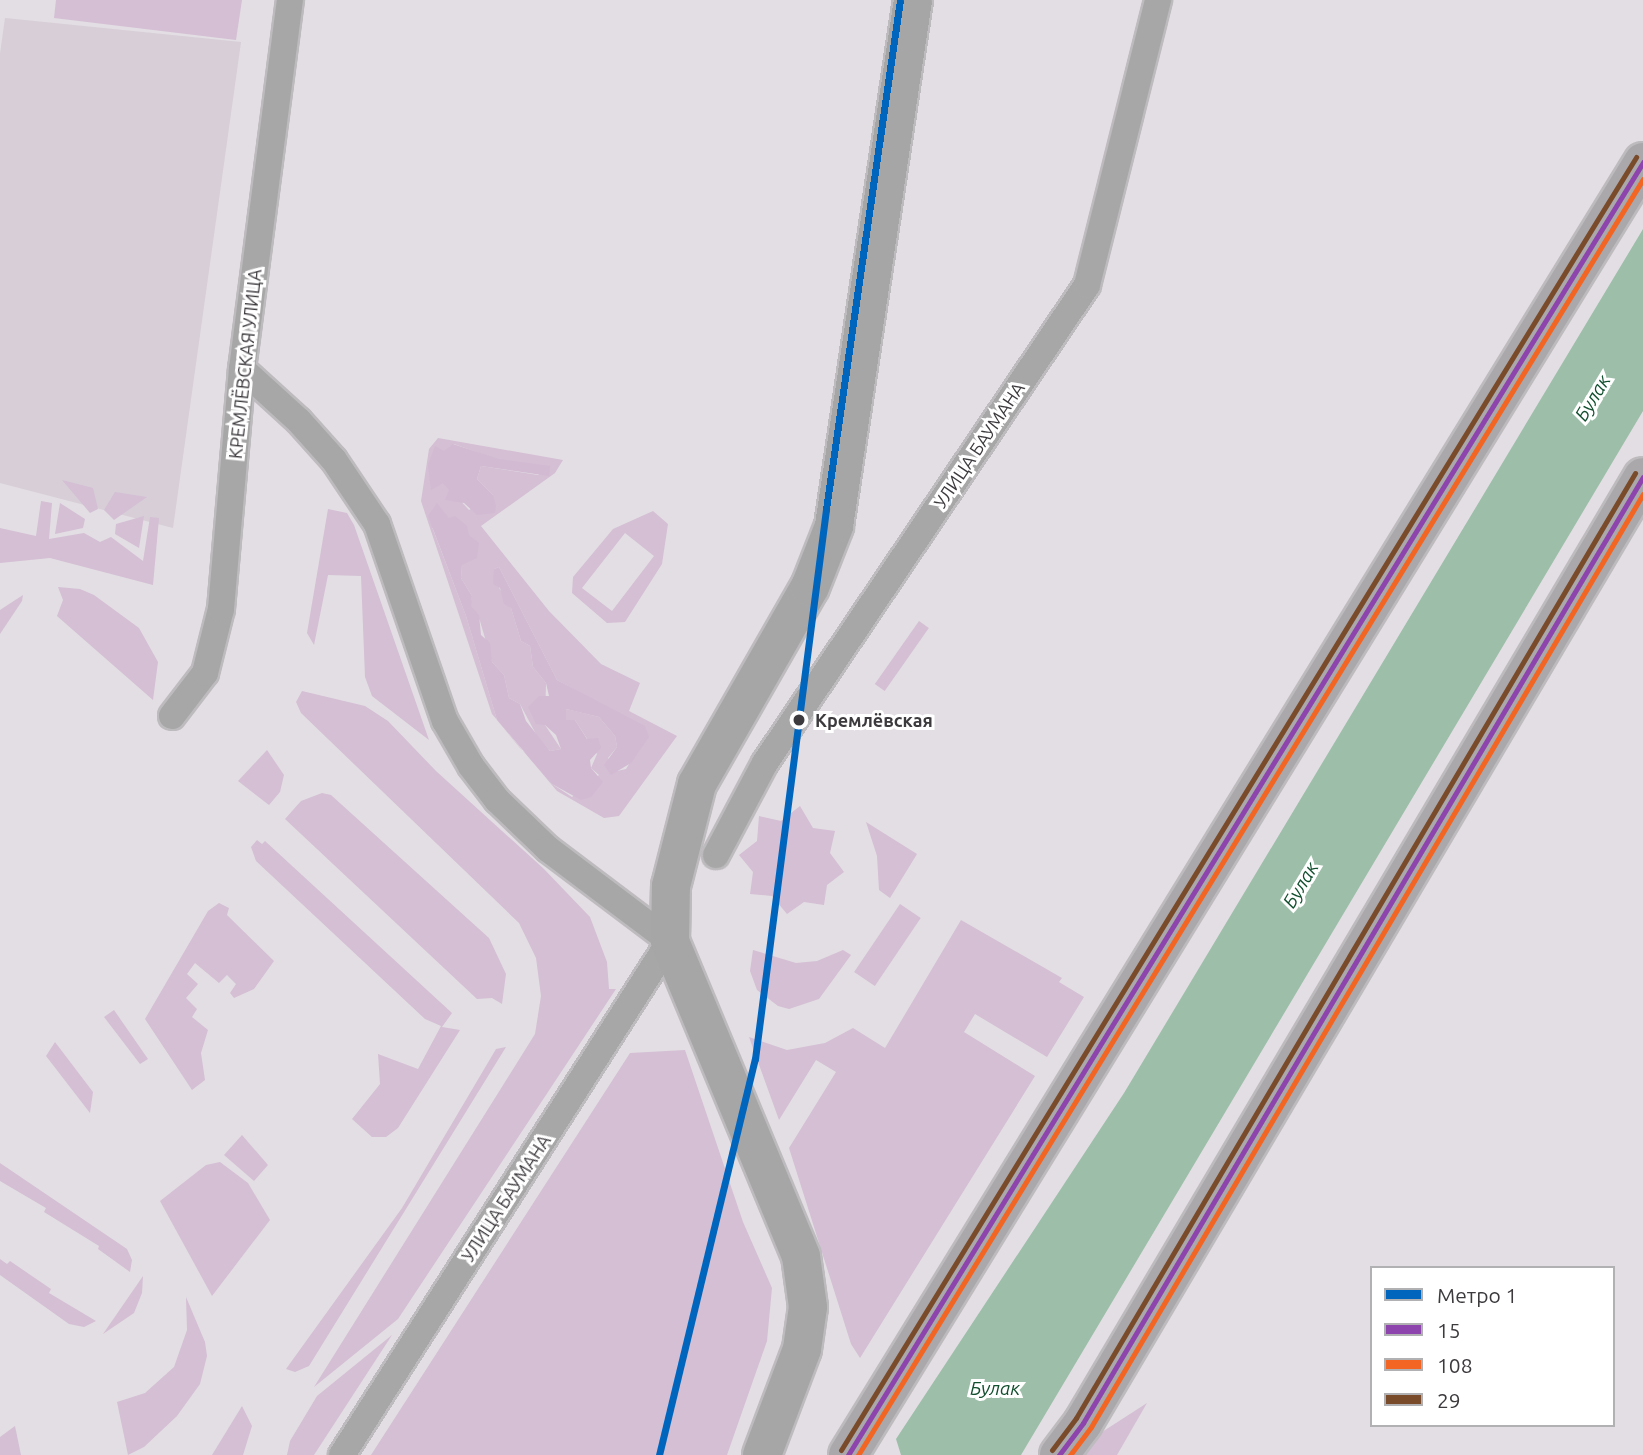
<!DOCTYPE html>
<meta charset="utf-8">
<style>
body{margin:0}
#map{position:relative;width:1643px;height:1455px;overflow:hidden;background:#e3dee3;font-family:Ubuntu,sans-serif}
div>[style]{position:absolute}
.built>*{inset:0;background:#d7ced7}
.green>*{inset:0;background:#d4bfd4;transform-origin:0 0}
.forest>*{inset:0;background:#d2bad3}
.water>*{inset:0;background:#9dbfaa}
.roads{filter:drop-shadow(2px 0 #bebbbe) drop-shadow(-2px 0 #bebbbe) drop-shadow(0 2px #bebbbe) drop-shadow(0 -2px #bebbbe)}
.street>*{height:26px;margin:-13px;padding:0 13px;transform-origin:13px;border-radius:13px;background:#a7a7a7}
.secondary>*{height:38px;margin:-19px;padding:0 19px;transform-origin:19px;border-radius:19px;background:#a7a6a7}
.primary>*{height:38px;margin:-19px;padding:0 19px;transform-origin:19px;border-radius:19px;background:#aaa8aa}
.bus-1>*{height:5px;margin:-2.5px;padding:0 2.5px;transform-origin:2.5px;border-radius:2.5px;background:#8e44ad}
.bus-2>*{height:5px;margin:-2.5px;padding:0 2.5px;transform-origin:2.5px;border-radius:2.5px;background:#f26522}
.bus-3>*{height:5px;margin:-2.5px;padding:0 2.5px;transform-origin:2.5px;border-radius:2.5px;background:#7a4b2a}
.metro-1>*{height:7px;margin:-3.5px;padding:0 3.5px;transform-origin:3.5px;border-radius:3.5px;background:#0065bd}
.dots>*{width:19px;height:19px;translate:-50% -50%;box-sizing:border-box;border:4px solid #fff;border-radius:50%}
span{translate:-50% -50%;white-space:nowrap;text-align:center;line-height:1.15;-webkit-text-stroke:6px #fff;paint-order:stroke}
.street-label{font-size:18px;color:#3d3a3e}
.stop-label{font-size:18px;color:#3d3a3e;font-weight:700}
.left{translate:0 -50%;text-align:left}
.water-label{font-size:19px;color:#124f2f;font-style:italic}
.legend{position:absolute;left:1370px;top:1266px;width:245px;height:161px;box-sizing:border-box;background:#fff;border:2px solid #b1b0b2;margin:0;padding:9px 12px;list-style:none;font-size:21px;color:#3d3a3e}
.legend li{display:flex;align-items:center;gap:14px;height:35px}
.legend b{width:35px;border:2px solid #b1b0b2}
</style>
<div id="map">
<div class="built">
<div style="clip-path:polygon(5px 18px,241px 42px,173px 528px,0 483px,0 54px)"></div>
</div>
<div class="green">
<div style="clip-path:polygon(56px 0,242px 0,236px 40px,54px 18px)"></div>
<div style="clip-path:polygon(evenodd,438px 438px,563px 460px,555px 473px,481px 526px,549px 611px,601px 664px,640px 683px,629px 711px,677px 736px,619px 816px,604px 818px,557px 791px,492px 714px,421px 501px,429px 449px,438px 438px,454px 444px,499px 460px,550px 467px,538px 475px,481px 466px,477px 479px,493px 495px,469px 510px,443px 482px,431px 489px,431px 462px,454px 444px,438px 438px,432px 527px,462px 565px,461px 578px,472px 596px,470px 606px,480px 621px,492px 662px,504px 675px,509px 698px,520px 704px,537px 736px,550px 751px,561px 749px,545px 725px,546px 683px,533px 667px,530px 646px,521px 641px,511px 608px,494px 579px,494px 569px,499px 567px,557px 680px,635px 723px,643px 741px,626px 769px,617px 771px,608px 758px,617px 747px,615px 736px,599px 717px,575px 711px,566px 709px,566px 720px,575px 720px,597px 754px,591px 768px,599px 775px,572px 797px,552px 784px,537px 763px,520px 748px,497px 720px,466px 616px,432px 527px)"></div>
<div style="clip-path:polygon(62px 480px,93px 488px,98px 509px,90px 513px)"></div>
<div style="clip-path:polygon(115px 492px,147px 497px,114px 520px,104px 510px)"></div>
<div style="clip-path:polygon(41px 501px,52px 503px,49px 539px,84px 533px,100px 542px,111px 537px,143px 561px,150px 517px,159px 518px,153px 585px,50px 558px,0 563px,0 528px,36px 536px)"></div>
<div style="clip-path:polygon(60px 503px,85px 519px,83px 528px,55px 534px)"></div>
<div style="clip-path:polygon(328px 509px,347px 513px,354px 525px,429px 740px,372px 696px,365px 677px,361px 576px,328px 575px,314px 645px,307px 633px)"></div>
<div style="clip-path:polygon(evenodd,653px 511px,668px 524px,662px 564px,625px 622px,607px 623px,572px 593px,573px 577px,613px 529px,653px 511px,625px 533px,654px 556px,612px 611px,582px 588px,625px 533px)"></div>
<div style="clip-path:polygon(144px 516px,139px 548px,115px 534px,116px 524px)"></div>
<div style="clip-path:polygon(58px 587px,80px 589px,94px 595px,139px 628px,158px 662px,153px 700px,57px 616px,63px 600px)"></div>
<div style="clip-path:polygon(23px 595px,22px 601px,0 634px,0 610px)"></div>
<div style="left:919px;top:621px;width:12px;height:77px;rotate:35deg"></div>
<div style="clip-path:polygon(302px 691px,365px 706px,388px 721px,436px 771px,544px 869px,590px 917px,607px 962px,609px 989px,616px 989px,398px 1319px,314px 1387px,535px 1034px,541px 996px,536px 958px,519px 923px,301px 713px,296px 702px)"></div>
<div style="clip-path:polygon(267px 750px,284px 775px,280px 792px,269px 805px,238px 781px)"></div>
<div style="clip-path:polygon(322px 793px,331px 795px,489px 938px,506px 974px,502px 1004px,492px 998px,477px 999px,285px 819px,301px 801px)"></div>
<div style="clip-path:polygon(800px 806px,813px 828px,835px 831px,830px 853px,844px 872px,827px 885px,824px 905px,804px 902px,787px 914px,772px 896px,750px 894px,753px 872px,739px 855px,757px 841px,759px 816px,781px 821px)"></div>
<div style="clip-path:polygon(866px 822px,917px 854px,890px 898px,879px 890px,877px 856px)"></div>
<div style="clip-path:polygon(257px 840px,262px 844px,265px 841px,452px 1013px,442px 1027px,460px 1030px,398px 1128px,386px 1137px,372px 1137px,352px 1119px,380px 1084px,378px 1054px,418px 1069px,441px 1026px,425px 1019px,256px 861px,251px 847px)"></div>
<div style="clip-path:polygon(219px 903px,229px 908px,227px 915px,274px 961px,254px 989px,234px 998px,230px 993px,236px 984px,227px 975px,219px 983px,195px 963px,187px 974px,198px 984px,186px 998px,197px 1009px,192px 1017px,208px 1030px,201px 1053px,205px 1080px,192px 1090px,145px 1019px,208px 911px)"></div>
<div style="left:900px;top:904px;width:25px;height:82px;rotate:34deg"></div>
<div style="clip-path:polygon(961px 920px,1062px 978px,1059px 982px,1084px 997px,1047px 1057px,975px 1014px,964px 1032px,1035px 1076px,860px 1358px,851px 1344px,789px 1148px,836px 1072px,816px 1060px,779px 1120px,749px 1037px,787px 1050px,825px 1043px,853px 1028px,885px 1048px)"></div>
<div style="clip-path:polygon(753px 950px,796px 963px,817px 961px,843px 950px,851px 955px,819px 999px,789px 1009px,778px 1006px,757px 990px,750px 971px)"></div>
<div style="clip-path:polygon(114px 1010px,148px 1059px,140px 1064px,104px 1017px)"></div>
<div style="clip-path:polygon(55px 1042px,93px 1092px,90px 1113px,46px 1056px)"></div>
<div style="clip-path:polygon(506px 1047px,309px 1366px,295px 1372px,286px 1369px,402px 1208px,496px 1049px)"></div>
<div style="clip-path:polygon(685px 1050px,743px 1222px,772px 1288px,767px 1341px,727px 1455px,371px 1455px,630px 1053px)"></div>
<div style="clip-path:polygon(242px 1135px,268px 1165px,254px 1181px,224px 1155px)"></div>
<div style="clip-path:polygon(220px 1162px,248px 1183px,270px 1220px,212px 1296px,160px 1201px,206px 1165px)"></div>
<div style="clip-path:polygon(0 1163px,127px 1249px,132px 1260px,130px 1272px,98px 1249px,99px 1246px,44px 1212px,46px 1208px,0 1181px)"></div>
<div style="clip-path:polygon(0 1259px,7px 1264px,10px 1261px,51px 1289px,49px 1293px,96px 1321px,84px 1327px,69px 1324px,0 1275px)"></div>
<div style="clip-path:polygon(143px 1276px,142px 1293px,134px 1313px,103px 1334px)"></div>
<div style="clip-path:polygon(186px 1297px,205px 1342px,207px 1356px,200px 1384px,177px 1416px,144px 1447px,128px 1455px,117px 1402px,145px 1393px,174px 1367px,187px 1330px)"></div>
<div style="clip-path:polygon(392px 1335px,314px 1455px,287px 1455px,290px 1441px,317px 1396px)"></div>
<div style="clip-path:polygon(1147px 1403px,1117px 1455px,1078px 1455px,1085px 1443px)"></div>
<div style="clip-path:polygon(242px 1406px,252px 1426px,243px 1455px,212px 1455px)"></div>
<div style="clip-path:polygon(15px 1426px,21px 1455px,0 1455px,0 1437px)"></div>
</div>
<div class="forest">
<div style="clip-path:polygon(453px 444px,499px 459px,550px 466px,549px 476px,481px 466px,477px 479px,493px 495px,496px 506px,495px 513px,477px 515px,464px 503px,445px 500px,449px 490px,443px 483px,431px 490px,428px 465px,435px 446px,444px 451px)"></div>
<div style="clip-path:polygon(437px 503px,449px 518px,455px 516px,467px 526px,469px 535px,479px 543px,477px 558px,462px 565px,461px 578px,472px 596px,471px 606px,479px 615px,481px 635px,490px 643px,492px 662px,504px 675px,509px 698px,520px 704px,526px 721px,550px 751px,561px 749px,556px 735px,545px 725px,536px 724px,528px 707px,539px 696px,549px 696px,546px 683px,533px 667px,530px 646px,521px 641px,511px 608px,504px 604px,500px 588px,493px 584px,494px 569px,499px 567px,557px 680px,645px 726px,649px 737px,631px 763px,611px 775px,604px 765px,617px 747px,615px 736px,599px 717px,566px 709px,566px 720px,575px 720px,587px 739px,598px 738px,601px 748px,590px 760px,591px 768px,603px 782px,591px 797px,581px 800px,552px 784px,497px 720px,466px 616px,428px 516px)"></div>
</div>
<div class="water">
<div style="clip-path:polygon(1643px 229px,1643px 411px,1021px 1455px,901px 1455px,896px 1439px,1124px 1093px)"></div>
</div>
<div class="roads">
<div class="street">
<div style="left:242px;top:369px;width:77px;rotate:42.4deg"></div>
<div style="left:299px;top:421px;width:52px;rotate:48.1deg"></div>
<div style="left:334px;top:460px;width:77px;rotate:56.1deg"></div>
<div style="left:377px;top:524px;width:208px;rotate:71deg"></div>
<div style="left:445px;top:721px;width:52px;rotate:60deg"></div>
<div style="left:471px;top:766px;width:43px;rotate:52.6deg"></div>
<div style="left:497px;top:800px;width:71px;rotate:43.9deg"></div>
<div style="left:548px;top:849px;width:153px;rotate:37deg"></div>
<div style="left:670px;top:941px;width:610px;rotate:122.54deg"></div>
<div style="left:172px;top:716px;width:54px;rotate:-52.5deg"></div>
<div style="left:205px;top:673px;width:66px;rotate:-76deg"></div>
<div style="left:221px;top:609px;width:241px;rotate:-85deg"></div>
<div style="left:242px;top:369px;width:372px;rotate:-82.6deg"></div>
<div style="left:716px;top:855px;width:104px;rotate:-62deg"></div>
<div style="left:765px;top:763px;width:576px;rotate:-56.03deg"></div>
<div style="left:1087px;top:285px;width:294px;rotate:-76deg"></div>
</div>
<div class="secondary">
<div style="left:762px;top:1455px;width:113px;rotate:-69.3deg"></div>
<div style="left:802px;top:1349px;width:42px;rotate:-81.9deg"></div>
<div style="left:808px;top:1307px;width:51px;rotate:-97.8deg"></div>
<div style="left:801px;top:1256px;width:341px;rotate:-112.6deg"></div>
<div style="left:670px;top:941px;width:55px;rotate:-89deg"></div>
<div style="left:671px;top:886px;width:105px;rotate:-75.7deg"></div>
<div style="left:697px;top:784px;width:227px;rotate:-60.2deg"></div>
<div style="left:810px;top:587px;width:66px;rotate:-68.5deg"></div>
<div style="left:834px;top:526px;width:532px;rotate:-81.46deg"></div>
</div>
<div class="primary">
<div style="left:848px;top:1455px;width:1518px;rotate:-58.41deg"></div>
<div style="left:1059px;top:1455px;width:40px;rotate:-53deg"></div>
<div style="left:1083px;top:1423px;width:1099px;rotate:-59.38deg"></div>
</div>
</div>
<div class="bus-1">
<div style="left:848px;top:1455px;width:1518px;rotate:-58.41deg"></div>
<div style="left:1059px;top:1455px;width:40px;rotate:-53deg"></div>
<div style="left:1083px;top:1423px;width:1099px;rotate:-59.38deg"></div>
</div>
<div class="bus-2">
<div style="left:858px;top:1455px;width:1498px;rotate:-58.4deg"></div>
<div style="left:1070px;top:1455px;width:35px;rotate:-53deg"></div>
<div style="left:1091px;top:1427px;width:1084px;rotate:-59.39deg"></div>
</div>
<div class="bus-3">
<div style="left:841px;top:1450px;width:1518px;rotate:-58.41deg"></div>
<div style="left:1052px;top:1450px;width:40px;rotate:-53deg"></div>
<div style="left:1076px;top:1418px;width:1098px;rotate:-59.39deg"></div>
</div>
<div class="metro-1">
<div style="left:659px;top:1455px;width:407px;rotate:-76.4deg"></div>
<div style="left:755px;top:1059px;width:555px;rotate:-82.64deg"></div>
<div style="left:826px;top:509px;width:514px;rotate:-81.73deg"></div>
</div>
<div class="dots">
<div style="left:799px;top:720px;background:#3d3a3e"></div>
</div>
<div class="street-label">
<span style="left:245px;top:364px;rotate:-84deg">КРЕМЛЁВСКАЯ УЛИЦА</span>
<span style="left:979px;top:445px;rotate:-56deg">УЛИЦА БАУМАНА</span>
<span style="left:506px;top:1198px;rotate:-57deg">УЛИЦА БАУМАНА</span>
</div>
<div class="stop-label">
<span class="left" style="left:815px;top:720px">Кремлёвская</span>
</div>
<div class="water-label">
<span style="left:1593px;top:398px;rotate:-59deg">Булак</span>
<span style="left:1301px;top:885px;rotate:-59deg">Булак</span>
<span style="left:995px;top:1389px">Булак</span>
</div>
<ul class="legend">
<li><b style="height:9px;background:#0065bd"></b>Метро 1</li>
<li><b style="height:9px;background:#8e44ad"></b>15</li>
<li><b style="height:9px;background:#f26522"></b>108</li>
<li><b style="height:9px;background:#7a4b2a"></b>29</li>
</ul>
</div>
